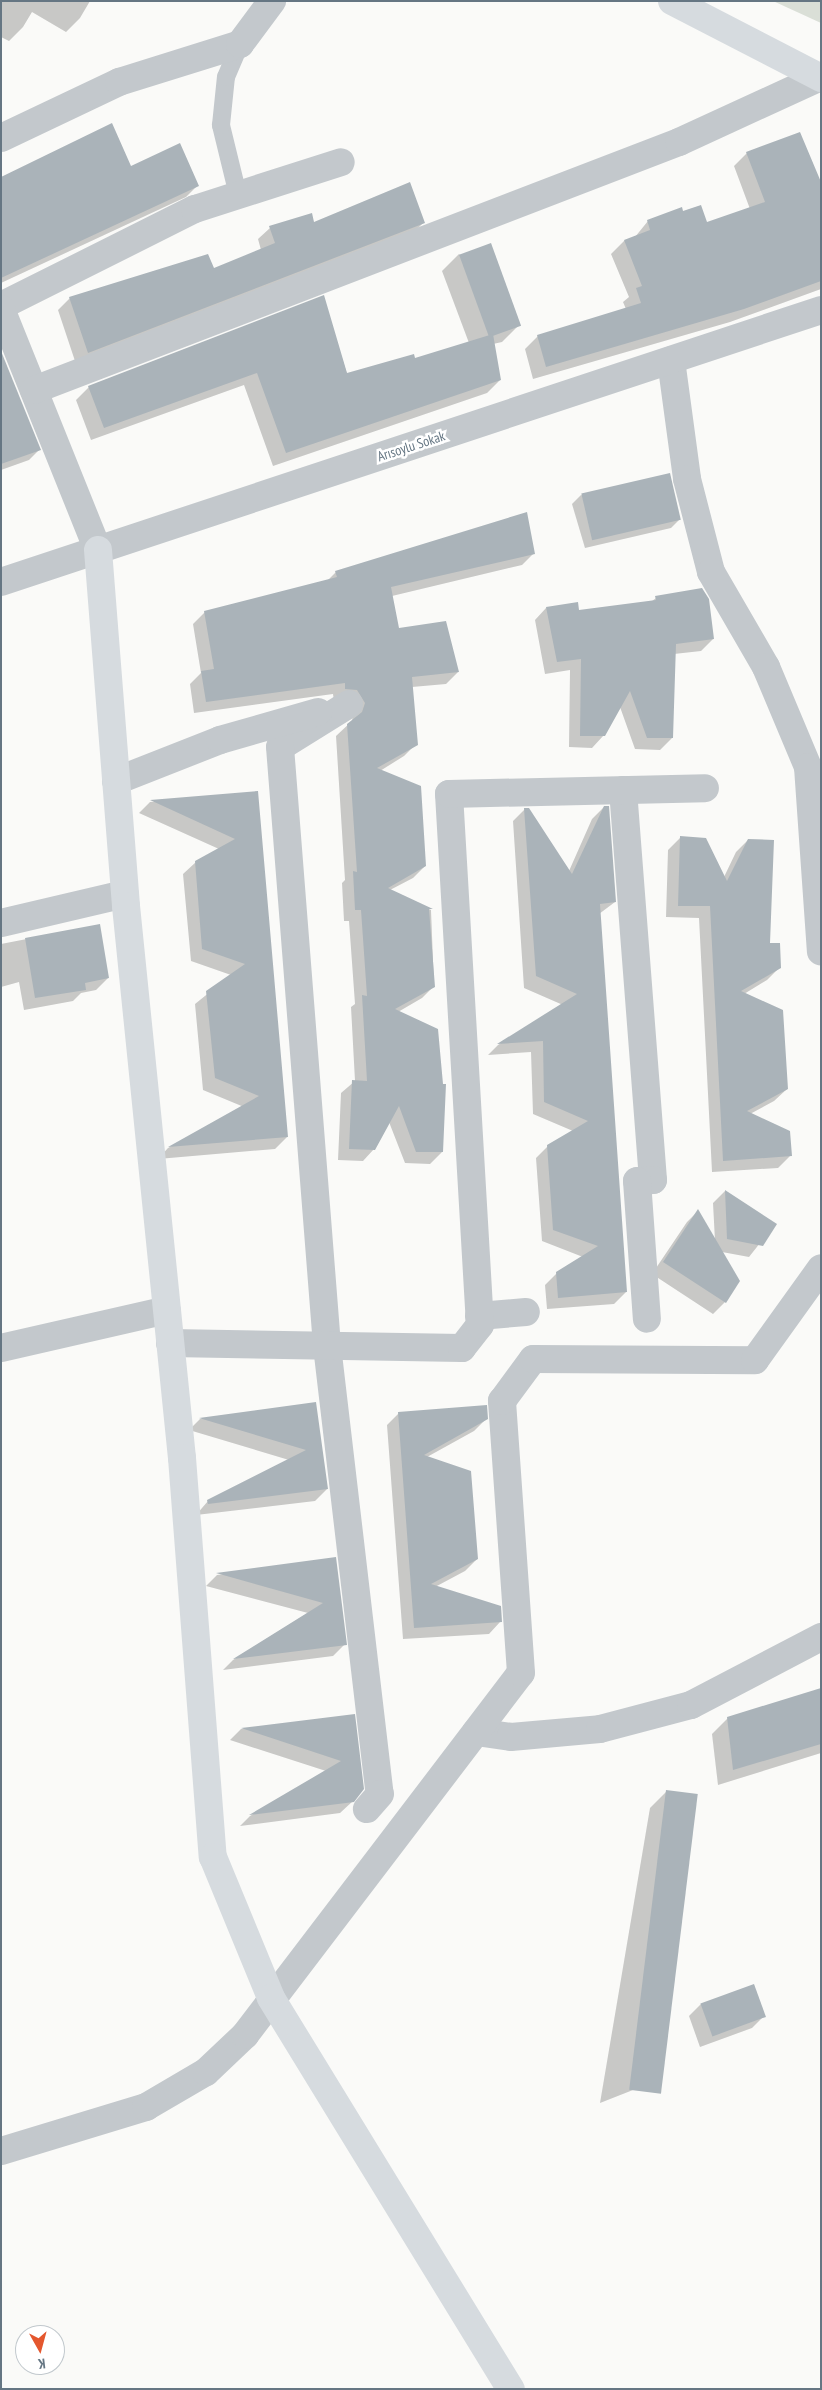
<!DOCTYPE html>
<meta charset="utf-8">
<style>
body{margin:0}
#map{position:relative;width:822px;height:2390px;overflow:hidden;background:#fafaf8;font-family:"PT Sans Narrow",sans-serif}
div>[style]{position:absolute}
.green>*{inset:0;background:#dadfd7}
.shadow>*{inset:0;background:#0003}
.building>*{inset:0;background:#aab3b9;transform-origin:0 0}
.lane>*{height:18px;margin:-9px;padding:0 9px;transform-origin:9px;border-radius:9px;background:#c3c8cc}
.street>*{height:28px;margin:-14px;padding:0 14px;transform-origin:14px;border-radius:14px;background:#c3c8cc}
.secondary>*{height:28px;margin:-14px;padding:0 14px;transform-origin:14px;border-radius:14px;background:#d6dbdf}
span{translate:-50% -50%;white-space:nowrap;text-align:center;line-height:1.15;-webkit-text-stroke:5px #fff;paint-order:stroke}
.street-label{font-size:14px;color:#657683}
.frame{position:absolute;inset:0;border:2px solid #657683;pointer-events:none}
.north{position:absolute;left:15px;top:2325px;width:50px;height:50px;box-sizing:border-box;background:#fff;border:1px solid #c1c8cd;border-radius:50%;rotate:173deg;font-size:14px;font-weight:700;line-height:20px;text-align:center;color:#657683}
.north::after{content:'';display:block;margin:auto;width:18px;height:22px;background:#e4572e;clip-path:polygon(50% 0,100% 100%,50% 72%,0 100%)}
</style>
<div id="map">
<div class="green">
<div style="clip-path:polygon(773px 1px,821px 1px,821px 23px)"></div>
</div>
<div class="shadow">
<div style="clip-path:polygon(1px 1px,90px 1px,80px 18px,66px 32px,32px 12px,23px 27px,9px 41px,1px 37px)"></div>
<div style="clip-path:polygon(747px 153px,821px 185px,821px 289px,730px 322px,533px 379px,525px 349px,538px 336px,626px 309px,623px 302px,629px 297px,611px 254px,624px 241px,635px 237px,648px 221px,682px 213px,706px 224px,750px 209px,734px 166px)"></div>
<div style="clip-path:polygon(131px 168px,197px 186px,186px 197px,1px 283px,1px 177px)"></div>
<div style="clip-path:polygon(314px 223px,423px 223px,411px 235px,76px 364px,58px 310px,70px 298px,213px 270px,261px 250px,258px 239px,270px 228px)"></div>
<div style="clip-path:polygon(459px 254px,519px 325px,502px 342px,493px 344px,500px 380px,487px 393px,273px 466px,244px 385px,91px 440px,76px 400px,89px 387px,323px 297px,347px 374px,415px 359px,469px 343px,442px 271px)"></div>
<div style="clip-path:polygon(1px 403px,39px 450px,29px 460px,1px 470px)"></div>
<div style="clip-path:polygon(581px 495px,680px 519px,671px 528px,585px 548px,572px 504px)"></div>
<div style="clip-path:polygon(533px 554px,522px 565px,392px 596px,398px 629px,458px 672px,446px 684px,412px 687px,416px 744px,404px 756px,380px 771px,425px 866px,413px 878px,390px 890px,431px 910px,434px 986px,422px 998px,398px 1012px,442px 1152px,430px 1164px,405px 1163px,389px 1122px,374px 1149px,363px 1161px,338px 1160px,341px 1093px,355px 1081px,351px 1007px,355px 1004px,349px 921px,344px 921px,342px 883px,345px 880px,336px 736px,352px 721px,353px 715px,334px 701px,333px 694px,194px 713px,190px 684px,201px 673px,193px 624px,205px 612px,327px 581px,336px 572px)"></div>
<div style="clip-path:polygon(656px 598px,713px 639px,701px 651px,674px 654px,672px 738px,660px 750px,635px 749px,620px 707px,604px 735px,592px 748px,569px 747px,570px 670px,545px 674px,535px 620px,546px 608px,578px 611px,651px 602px)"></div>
<div style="clip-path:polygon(257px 793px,287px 1137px,275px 1149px,158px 1159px,168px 1148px,244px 1107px,203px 1090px,195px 1004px,231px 975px,191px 961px,183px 874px,196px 862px,219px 849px,139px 813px,150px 802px)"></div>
<div style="clip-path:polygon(604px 807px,615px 902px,599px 914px,626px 1292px,614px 1304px,547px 1309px,545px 1285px,557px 1273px,583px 1257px,542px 1241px,536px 1158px,548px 1146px,573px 1131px,533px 1114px,531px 1052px,488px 1055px,498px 1045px,563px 1005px,524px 988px,513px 821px,525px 809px,569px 871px,592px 819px)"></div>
<div style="clip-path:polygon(680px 838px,724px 877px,736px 852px,748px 840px,769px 944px,779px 968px,767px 980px,744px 994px,787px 1089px,774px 1101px,750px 1114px,790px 1156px,778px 1168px,712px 1172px,699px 918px,666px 917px,668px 850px)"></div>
<div style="clip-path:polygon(99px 925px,108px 978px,96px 990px,81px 993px,73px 1001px,24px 1010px,19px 982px,1px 987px,1px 944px)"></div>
<div style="clip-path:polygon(725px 1191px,775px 1224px,749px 1257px,722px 1252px,725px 1302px,713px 1314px,652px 1274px,687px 1222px,698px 1211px,715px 1241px,713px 1203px)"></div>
<div style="clip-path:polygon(315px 1403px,327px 1489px,315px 1501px,196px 1515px,208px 1501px,289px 1460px,189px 1430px,200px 1419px)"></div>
<div style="clip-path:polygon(399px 1413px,486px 1419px,474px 1431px,427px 1457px,477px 1559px,465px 1571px,435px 1587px,500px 1622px,489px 1634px,403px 1639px,387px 1425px)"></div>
<div style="clip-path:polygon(335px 1559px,345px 1644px,333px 1656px,223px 1670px,233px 1660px,308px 1613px,206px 1586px,217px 1575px)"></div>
<div style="clip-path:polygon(821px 1689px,821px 1753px,718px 1785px,712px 1734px,728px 1718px)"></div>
<div style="clip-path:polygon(354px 1716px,353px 1801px,340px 1813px,240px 1826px,250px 1816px,326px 1771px,230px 1740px,241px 1729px)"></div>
<div style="clip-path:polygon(667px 1791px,650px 2073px,633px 2090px,600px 2103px,650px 1808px)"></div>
<div style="clip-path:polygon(701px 2004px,764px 2016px,752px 2028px,700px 2047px,689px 2016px)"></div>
</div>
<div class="building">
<div style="clip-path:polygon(112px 123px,131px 166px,180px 143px,199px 186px,1px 278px,1px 177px)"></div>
<div style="clip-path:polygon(800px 132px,821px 182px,821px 281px,744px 309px,546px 367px,537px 335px,641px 303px,636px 288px,642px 286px,624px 240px,650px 230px,647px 220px,682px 207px,683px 211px,701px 205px,707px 222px,765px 202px,746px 152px)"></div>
<div style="clip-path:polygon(410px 182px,425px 223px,88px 353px,69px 297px,208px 254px,214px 268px,275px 243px,269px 226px,312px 213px,314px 222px)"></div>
<div style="left:491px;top:243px;width:88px;height:34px;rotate:70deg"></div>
<div style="clip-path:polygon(324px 295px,347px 373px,414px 354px,415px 358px,493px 334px,501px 380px,286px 453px,257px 373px,104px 428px,88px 386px)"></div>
<div style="clip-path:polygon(1px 351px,41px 450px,1px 464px)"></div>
<div style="left:670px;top:473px;width:48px;height:91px;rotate:77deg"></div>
<div style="clip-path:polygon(527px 512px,535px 554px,391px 587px,399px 628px,446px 621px,459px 672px,412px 677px,418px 745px,377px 768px,421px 786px,426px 866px,388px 888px,433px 909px,429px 909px,435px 987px,395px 1009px,438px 1029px,443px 1084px,446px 1084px,443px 1152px,416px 1152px,399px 1106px,375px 1150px,349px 1149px,352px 1080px,367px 1081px,362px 995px,367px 996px,361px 910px,355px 910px,353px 871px,357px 872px,347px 724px,362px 712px,365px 703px,357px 690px,345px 689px,345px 683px,206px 702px,201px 671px,214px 669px,204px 611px,337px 577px,335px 571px)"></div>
<div style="clip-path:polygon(702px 588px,709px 599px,714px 639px,676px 644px,673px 738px,647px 738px,630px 691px,605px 736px,580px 736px,581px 659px,557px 662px,546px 607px,578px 602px,579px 610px,656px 600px,655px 596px)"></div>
<div style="clip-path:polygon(258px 791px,288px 1137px,168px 1147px,259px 1096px,215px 1078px,206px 991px,245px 964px,202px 949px,195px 861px,235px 839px,150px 800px)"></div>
<div style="clip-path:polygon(604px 806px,609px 806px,616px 902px,600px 904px,627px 1292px,558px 1298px,556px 1272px,598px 1246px,553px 1230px,547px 1145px,588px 1121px,544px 1102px,543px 1041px,497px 1044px,577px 994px,536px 976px,524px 808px,529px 808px,572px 874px)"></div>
<div style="clip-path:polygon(680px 836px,706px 838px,727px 881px,748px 839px,774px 840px,770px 943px,780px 943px,781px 968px,741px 991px,783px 1010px,788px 1089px,747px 1111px,790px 1131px,792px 1156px,723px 1161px,710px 906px,678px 906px)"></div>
<div style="clip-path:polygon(100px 924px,109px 978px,85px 983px,86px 990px,35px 998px,25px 938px)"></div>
<div style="clip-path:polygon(725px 1190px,777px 1224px,763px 1246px,727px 1239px)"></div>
<div style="clip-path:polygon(698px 1209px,740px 1281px,726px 1303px,663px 1262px)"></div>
<div style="clip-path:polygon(316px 1402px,328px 1489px,208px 1504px,207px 1500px,306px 1450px,199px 1418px)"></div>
<div style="clip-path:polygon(487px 1405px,488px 1419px,424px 1455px,471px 1471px,478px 1559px,431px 1584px,501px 1606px,502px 1622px,414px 1628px,398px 1412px)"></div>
<div style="clip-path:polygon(336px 1557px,347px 1645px,233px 1659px,323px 1603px,216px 1573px)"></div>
<div style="clip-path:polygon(821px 1688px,821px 1744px,733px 1770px,727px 1717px)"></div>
<div style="clip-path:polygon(355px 1714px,364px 1789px,354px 1802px,249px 1815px,341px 1761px,241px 1728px)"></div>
<div style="left:666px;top:1790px;width:32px;height:302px;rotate:7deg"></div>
<div style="left:754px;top:1984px;width:35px;height:57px;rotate:70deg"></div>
</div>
<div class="lane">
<div style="left:238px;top:195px;width:72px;rotate:-103.7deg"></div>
<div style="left:221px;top:125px;width:48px;rotate:-84.1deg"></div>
<div style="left:226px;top:77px;width:36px;rotate:-67deg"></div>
</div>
<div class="street">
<div style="left:1px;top:138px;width:131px;rotate:-25.4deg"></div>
<div style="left:119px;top:82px;width:127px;rotate:-17.4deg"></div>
<div style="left:240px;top:44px;width:54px;rotate:-53.3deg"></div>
<div style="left:1px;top:306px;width:217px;rotate:-26.6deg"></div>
<div style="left:195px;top:209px;width:153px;rotate:-17.8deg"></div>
<div style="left:1px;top:309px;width:260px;rotate:68.1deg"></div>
<div style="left:671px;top:360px;width:120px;rotate:82.3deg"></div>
<div style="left:687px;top:479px;width:96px;rotate:75.5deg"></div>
<div style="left:711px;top:572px;width:110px;rotate:59.9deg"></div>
<div style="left:766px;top:667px;width:108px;rotate:67.2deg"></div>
<div style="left:808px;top:767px;width:185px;rotate:86deg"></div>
<div style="left:34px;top:390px;width:691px;rotate:-21.03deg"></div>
<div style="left:679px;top:142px;width:155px;rotate:-24.7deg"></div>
<div style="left:1px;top:582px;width:864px;rotate:-18.35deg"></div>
<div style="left:349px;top:704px;width:81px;rotate:148.1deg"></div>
<div style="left:280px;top:747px;width:601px;rotate:85.51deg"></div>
<div style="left:327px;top:1346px;width:451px;rotate:83.3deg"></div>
<div style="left:380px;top:1794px;width:20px;rotate:131deg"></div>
<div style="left:116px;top:781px;width:112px;rotate:-21.5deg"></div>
<div style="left:220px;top:740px;width:102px;rotate:-15.9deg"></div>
<div style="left:623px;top:790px;width:391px;rotate:85.6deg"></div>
<div style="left:653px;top:1180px;width:16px;rotate:176deg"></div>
<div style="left:637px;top:1181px;width:138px;rotate:85.9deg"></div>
<div style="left:1px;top:923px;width:127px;rotate:-13.2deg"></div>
<div style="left:479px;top:1316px;width:47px;rotate:-4.9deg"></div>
<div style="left:170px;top:1343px;width:292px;rotate:1deg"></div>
<div style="left:462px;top:1348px;width:29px;rotate:-52deg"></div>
<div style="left:480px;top:1325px;width:532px;rotate:-93.34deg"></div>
<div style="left:449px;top:794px;width:256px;rotate:-1.3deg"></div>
<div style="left:1px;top:1348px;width:170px;rotate:-12.9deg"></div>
<div style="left:476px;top:1732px;width:35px;rotate:8deg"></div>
<div style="left:511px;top:1737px;width:89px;rotate:-5.1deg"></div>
<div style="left:600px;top:1729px;width:94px;rotate:-14.8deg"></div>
<div style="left:691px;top:1705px;width:147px;rotate:-27.6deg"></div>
<div style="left:1px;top:2151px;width:152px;rotate:-16.9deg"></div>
<div style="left:146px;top:2107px;width:69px;rotate:-30.3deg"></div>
<div style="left:206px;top:2072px;width:54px;rotate:-43.5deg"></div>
<div style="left:245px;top:2035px;width:455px;rotate:-52.7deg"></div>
<div style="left:521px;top:1673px;width:273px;rotate:-94deg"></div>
<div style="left:502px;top:1401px;width:52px;rotate:-53.6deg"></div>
<div style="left:533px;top:1359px;width:222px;rotate:0.3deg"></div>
<div style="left:755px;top:1360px;width:113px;rotate:-54.3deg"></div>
</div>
<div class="secondary">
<div style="left:672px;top:1px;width:168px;rotate:27.3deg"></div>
<div style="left:98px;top:550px;width:357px;rotate:85.5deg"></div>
<div style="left:126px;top:906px;width:555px;rotate:84.21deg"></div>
<div style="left:182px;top:1458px;width:400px;rotate:85.6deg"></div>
<div style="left:213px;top:1857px;width:152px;rotate:67.6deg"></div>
<div style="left:271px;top:1998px;width:459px;rotate:58.5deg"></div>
</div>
<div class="street-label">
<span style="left:411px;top:446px;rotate:-18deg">Arısoylu Sokak</span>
</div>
<div class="frame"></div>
<div class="north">K</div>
</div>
